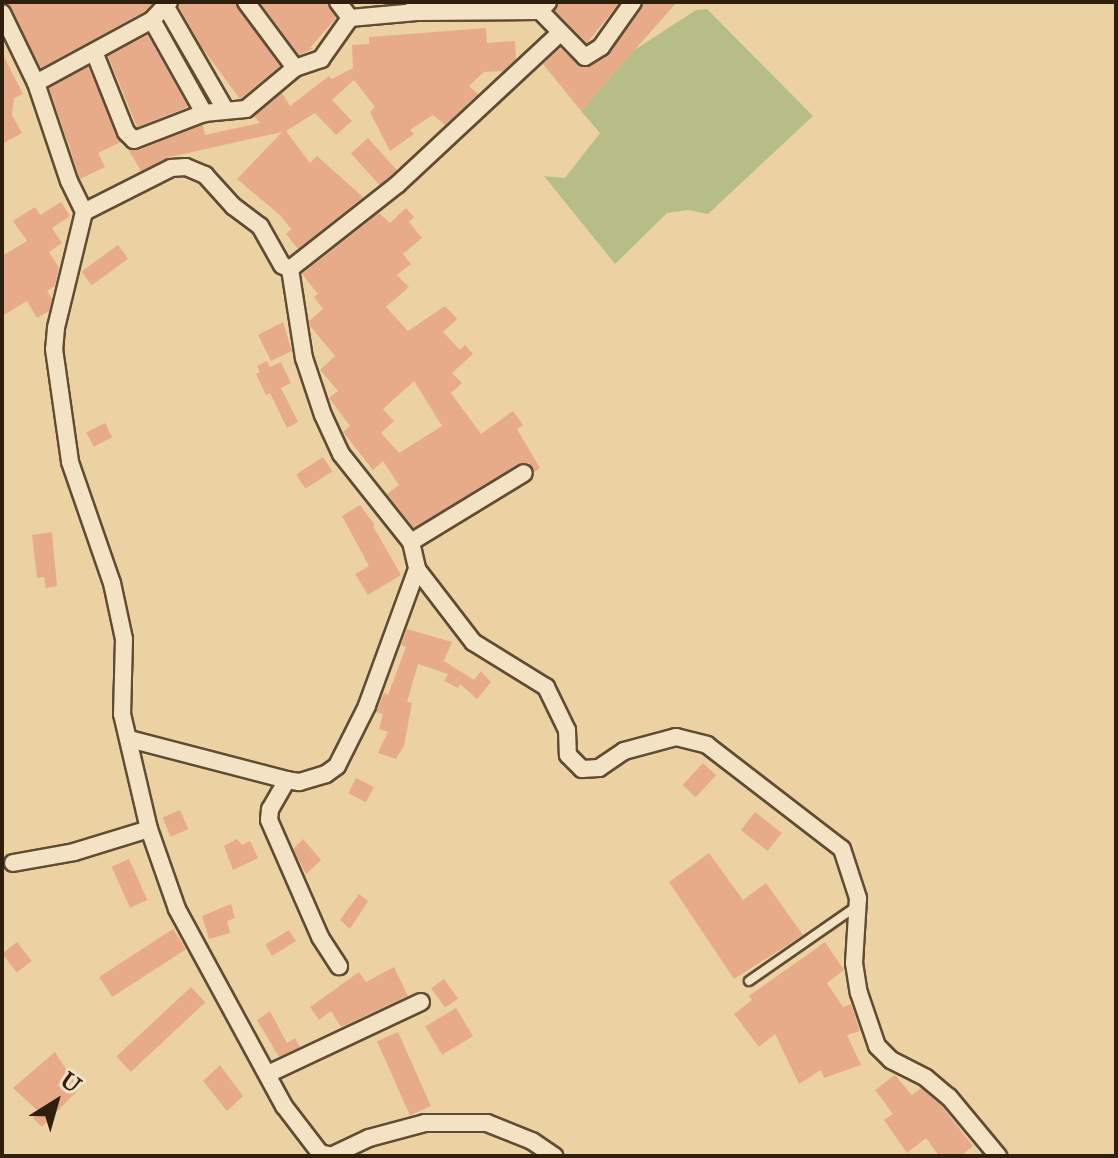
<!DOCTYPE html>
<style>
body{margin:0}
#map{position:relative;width:1118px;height:1158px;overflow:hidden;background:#ecd2a3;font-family:"IM FELL Double Pica",serif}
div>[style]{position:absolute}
.green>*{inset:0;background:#b6bd87}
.building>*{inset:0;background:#e8ab8a;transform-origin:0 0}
.roads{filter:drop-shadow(2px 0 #5f4c32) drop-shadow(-2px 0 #5f4c32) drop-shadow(0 2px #5f4c32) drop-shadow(0 -2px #5f4c32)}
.lane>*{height:8px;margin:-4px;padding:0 4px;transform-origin:4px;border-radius:4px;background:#f3e2c3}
.street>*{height:16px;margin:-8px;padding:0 8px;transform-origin:8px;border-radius:8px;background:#f3e2c3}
span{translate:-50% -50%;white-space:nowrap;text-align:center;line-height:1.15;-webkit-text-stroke:6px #f3e2c3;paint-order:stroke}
.frame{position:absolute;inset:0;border:4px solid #301f0d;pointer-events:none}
.north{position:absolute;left:16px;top:1062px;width:80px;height:80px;-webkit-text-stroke:6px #f3e2c3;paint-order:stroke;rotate:37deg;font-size:22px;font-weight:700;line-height:32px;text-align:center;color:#301f0d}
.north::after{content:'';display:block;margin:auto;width:28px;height:36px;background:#301f0d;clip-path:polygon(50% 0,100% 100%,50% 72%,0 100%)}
</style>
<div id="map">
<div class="green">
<div style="clip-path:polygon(707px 9px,813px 116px,708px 214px,688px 210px,667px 213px,615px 264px,544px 176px,565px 178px,600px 133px,581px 111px,633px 51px,696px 10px)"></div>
</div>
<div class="building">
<div style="clip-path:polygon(6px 2px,154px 2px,145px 11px,41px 68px)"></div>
<div style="clip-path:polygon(180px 2px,235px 2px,280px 66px,240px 99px,202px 48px,179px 7px)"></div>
<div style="clip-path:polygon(260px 2px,327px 2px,336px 18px,310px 48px,314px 48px,299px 55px)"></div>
<div style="clip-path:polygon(559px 2px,620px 2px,587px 43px,555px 11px)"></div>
<div style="clip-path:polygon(644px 2px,677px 2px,581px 111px,543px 64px,560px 48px,581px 67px,591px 66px,610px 53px)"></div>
<div style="clip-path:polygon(486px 28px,487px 43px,515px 41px,516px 59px,503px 71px,484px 72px,469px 86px,478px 94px,445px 125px,433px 115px,410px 130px,414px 134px,390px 151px,370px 112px,375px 107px,354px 80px,332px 100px,352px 121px,336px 135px,315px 113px,286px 131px,310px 163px,317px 156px,363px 197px,298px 249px,286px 234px,291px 229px,281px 216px,237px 179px,282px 132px,170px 157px,141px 171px,128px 149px,138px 150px,203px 125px,205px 135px,260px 123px,254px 116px,282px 93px,290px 106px,329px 76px,332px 79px,353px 68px,352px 45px,369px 44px,369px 37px)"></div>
<div style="clip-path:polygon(148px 35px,188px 107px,137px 127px,108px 56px)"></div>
<div style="clip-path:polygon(2px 53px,23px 94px,14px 98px,12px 115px,22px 133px,2px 144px)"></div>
<div style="clip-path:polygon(88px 67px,121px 142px,98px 153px,105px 167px,80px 179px,49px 88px)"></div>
<div style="left:368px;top:138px;width:43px;height:23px;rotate:48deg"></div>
<div style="clip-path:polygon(61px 202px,70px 216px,52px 228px,62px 243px,49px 252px,59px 268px,55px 286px,47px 291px,52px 299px,49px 311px,37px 318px,27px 301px,2px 316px,2px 256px,27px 241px,13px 221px,35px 207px,40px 215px)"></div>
<div style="clip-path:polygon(evenodd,406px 208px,414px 217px,409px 222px,422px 238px,403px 254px,411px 264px,397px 275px,409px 287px,386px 307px,408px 331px,445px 306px,457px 319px,443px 332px,460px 350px,465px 345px,473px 354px,452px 373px,462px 383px,451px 393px,481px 434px,513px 411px,523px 425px,517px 429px,540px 468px,535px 472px,529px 463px,518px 464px,414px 528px,387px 494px,399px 485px,383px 461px,373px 470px,343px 432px,350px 426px,329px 398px,338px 391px,320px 370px,335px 356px,310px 326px,309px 321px,323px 309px,314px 297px,318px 294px,302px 274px,379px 213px,390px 223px,406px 208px,414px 381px,442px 426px,399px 453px,381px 433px,394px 421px,383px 409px,414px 381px)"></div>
<div style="left:118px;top:245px;width:17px;height:45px;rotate:54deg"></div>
<div style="clip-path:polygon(283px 322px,292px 351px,271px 361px,258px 335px)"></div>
<div style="clip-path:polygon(267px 361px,270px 367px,281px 362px,291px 383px,281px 388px,298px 422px,287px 428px,270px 393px,266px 395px,256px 374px,260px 372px,257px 366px)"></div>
<div style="left:105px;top:423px;width:16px;height:21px;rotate:63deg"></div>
<div style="left:323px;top:457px;width:17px;height:32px;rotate:57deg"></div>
<div style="clip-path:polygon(360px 505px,375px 525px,373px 526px,401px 575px,368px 595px,355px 574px,369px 566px,342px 516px)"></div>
<div style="clip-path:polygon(52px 532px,57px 586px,46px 588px,44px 577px,37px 578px,32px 535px)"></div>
<div style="clip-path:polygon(407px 629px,452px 642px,444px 661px,474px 680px,481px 671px,491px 682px,477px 699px,460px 684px,458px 688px,444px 681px,448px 674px,418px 664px,407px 702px,412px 703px,404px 746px,396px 759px,378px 753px,388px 732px,379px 729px,383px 714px,376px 712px,384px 693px,388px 695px,406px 647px,401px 645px)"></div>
<div style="left:703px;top:763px;width:18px;height:30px;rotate:43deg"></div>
<div style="left:356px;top:778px;width:20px;height:17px;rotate:27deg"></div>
<div style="left:180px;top:810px;width:21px;height:19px;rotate:67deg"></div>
<div style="left:755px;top:812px;width:34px;height:23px;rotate:38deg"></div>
<div style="clip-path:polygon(237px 839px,242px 845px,250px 841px,258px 858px,233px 870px,224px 846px)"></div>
<div style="clip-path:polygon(303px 839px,321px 860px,306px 874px,293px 849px)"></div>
<div style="clip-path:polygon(709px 853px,743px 900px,766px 883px,803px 935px,734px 979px,669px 882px)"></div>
<div style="left:129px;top:859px;width:45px;height:19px;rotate:66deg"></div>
<div style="clip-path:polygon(359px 894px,368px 901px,350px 929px,340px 920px)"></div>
<div style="clip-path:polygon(231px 904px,235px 918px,227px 921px,230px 933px,209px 939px,202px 916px)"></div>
<div style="left:173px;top:929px;width:24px;height:88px;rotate:57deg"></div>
<div style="left:289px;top:930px;width:13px;height:28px;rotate:58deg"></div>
<div style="left:17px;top:942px;width:24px;height:19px;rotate:52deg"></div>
<div style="clip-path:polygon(825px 942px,844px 970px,827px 983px,843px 1007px,851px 1004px,860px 1031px,847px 1035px,861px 1065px,824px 1078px,821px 1070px,799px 1084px,775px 1034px,759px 1047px,734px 1014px,752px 1000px,749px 996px)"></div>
<div style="clip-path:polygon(394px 967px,408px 996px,341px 1027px,331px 1011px,319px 1020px,310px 1007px,359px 972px,366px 982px)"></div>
<div style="left:444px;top:979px;width:24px;height:16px;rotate:54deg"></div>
<div style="left:191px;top:987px;width:21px;height:102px;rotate:47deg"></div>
<div style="left:456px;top:1008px;width:33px;height:36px;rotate:59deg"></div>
<div style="clip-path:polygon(270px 1011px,287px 1043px,295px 1038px,300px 1047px,279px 1057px,257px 1020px)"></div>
<div style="left:398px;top:1032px;width:81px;height:23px;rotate:66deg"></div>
<div style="clip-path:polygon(55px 1052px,79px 1089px,42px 1127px,33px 1118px,39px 1112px,13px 1088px)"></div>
<div style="clip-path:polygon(220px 1065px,243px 1096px,227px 1111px,203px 1081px)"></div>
<div style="clip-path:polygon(895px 1075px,912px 1095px,921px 1088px,941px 1105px,973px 1146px,961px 1156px,939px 1156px,926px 1138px,907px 1153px,884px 1120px,893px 1114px,875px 1090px)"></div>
</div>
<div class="roads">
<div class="lane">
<div style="left:749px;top:981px;width:131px;rotate:-34.8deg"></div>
</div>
<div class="street">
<div style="left:246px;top:2px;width:82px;rotate:53.4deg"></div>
<div style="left:338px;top:2px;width:20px;rotate:53deg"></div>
<div style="left:350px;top:18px;width:67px;rotate:-5.1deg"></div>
<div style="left:414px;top:2px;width:10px;rotate:73deg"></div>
<div style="left:417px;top:12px;width:123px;rotate:-0.5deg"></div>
<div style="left:540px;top:11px;width:12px;rotate:-48deg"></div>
<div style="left:166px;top:7px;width:118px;rotate:60deg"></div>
<div style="left:540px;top:11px;width:64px;rotate:45.6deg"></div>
<div style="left:585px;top:57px;width:19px;rotate:-32deg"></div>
<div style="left:601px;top:47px;width:55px;rotate:-54.6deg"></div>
<div style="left:2px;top:13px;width:78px;rotate:64.1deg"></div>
<div style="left:36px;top:83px;width:103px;rotate:71.4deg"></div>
<div style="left:69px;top:181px;width:34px;rotate:64deg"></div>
<div style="left:84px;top:212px;width:119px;rotate:103.6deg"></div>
<div style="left:56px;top:328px;width:21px;rotate:95deg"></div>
<div style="left:54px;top:349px;width:114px;rotate:81.9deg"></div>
<div style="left:70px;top:462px;width:128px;rotate:70.9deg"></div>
<div style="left:112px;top:583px;width:57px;rotate:77.9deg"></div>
<div style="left:124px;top:639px;width:75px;rotate:91.5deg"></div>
<div style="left:122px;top:714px;width:118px;rotate:76.8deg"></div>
<div style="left:149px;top:829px;width:85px;rotate:70.7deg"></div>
<div style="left:177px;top:909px;width:224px;rotate:61.5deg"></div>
<div style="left:284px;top:1106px;width:59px;rotate:52.5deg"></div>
<div style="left:320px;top:1153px;width:11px;rotate:15deg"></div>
<div style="left:152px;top:20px;width:107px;rotate:60.8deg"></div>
<div style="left:95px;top:54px;width:84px;rotate:68.3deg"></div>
<div style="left:126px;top:132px;width:11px;rotate:45deg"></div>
<div style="left:134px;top:140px;width:75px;rotate:-21.1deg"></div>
<div style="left:204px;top:113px;width:42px;rotate:-5.4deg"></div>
<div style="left:246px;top:109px;width:64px;rotate:-39.9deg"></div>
<div style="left:295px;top:68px;width:28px;rotate:-19deg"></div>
<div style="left:321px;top:59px;width:50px;rotate:-54.7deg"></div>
<div style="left:36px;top:83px;width:132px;rotate:-28.5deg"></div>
<div style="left:152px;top:20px;width:25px;rotate:-47deg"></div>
<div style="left:84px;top:212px;width:97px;rotate:-26.8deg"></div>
<div style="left:171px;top:168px;width:15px;rotate:-4deg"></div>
<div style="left:186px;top:167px;width:21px;rotate:23deg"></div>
<div style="left:205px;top:175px;width:42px;rotate:47.9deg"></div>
<div style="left:233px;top:206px;width:34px;rotate:37deg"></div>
<div style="left:260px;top:226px;width:45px;rotate:60.6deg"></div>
<div style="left:282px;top:265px;width:9px;rotate:27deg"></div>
<div style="left:290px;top:269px;width:90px;rotate:81.1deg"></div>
<div style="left:304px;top:358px;width:60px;rotate:71.6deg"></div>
<div style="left:323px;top:415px;width:43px;rotate:65.2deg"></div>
<div style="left:341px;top:454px;width:112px;rotate:51.5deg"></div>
<div style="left:411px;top:542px;width:28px;rotate:77deg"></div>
<div style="left:417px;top:569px;width:146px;rotate:110.1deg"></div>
<div style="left:367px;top:706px;width:67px;rotate:116.6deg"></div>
<div style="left:337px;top:766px;width:14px;rotate:144deg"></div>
<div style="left:326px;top:774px;width:28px;rotate:163deg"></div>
<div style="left:299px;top:782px;width:12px;rotate:-171deg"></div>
<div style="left:287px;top:780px;width:162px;rotate:-165.4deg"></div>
<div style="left:290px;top:269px;width:137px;rotate:-38.2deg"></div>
<div style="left:398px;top:184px;width:221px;rotate:-43deg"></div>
<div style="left:411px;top:542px;width:132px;rotate:-31.4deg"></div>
<div style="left:417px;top:569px;width:92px;rotate:52.5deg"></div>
<div style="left:473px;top:642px;width:86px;rotate:31.7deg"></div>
<div style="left:546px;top:687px;width:48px;rotate:64deg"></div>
<div style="left:567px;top:730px;width:25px;rotate:88deg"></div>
<div style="left:568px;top:755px;width:20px;rotate:45deg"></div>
<div style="left:582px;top:769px;width:17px;rotate:-3deg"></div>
<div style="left:599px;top:768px;width:30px;rotate:-34deg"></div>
<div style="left:624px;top:751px;width:54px;rotate:-15.1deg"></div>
<div style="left:676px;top:737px;width:32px;rotate:14deg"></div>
<div style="left:707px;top:745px;width:170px;rotate:37.6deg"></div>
<div style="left:842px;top:849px;width:52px;rotate:71.9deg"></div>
<div style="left:858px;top:898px;width:65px;rotate:93.5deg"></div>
<div style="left:854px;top:963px;width:30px;rotate:81deg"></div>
<div style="left:859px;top:993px;width:56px;rotate:71.2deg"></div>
<div style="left:877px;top:1046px;width:20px;rotate:45deg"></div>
<div style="left:891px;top:1060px;width:39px;rotate:27deg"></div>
<div style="left:926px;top:1078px;width:30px;rotate:40deg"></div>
<div style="left:949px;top:1097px;width:77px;rotate:50.3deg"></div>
<div style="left:287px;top:780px;width:34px;rotate:120deg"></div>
<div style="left:270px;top:809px;width:11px;rotate:95deg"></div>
<div style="left:269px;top:820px;width:128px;rotate:66.4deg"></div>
<div style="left:320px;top:937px;width:35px;rotate:57deg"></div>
<div style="left:13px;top:863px;width:62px;rotate:-10.2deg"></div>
<div style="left:74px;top:852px;width:78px;rotate:-17deg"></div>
<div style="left:268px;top:1074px;width:169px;rotate:-25.2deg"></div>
<div style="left:331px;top:1156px;width:42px;rotate:-25.3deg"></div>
<div style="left:369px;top:1138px;width:58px;rotate:-15deg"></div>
<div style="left:425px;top:1123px;width:62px"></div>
<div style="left:487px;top:1123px;width:48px;rotate:21.8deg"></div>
<div style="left:532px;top:1141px;width:27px;rotate:34deg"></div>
</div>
</div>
<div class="frame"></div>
<div class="north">U</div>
</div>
